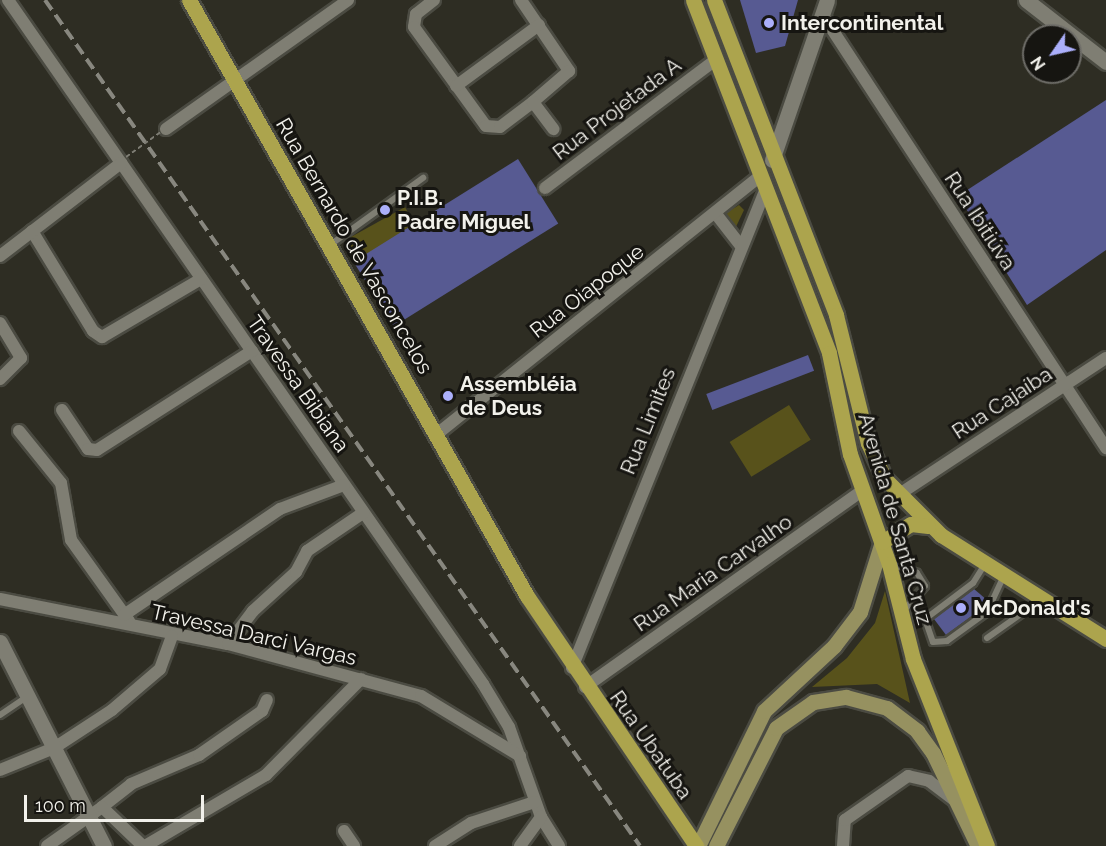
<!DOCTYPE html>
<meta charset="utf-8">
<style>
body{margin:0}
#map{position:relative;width:1106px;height:846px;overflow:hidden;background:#2e2d23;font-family:Raleway,sans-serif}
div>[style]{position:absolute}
.green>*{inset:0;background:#58521b;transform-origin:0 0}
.building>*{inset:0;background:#575a92;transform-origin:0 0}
.roads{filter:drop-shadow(2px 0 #4b4b42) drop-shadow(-2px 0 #4b4b42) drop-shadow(0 2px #4b4b42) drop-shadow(0 -2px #4b4b42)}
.service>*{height:6px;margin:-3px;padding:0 3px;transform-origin:3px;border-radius:3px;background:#7f7e73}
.minor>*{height:12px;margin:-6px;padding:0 6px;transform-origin:6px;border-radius:6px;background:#7f7e73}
.tertiary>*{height:15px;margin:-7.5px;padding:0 7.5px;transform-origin:7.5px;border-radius:7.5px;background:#7f7e73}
.secondary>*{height:15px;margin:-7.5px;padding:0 7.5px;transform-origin:7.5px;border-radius:7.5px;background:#969160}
.primary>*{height:15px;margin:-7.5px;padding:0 7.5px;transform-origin:7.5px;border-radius:7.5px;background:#aca44d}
.rail>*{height:4px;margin-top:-2px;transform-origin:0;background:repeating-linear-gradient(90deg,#88877f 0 12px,transparent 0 18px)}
.path-bridge>*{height:2px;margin-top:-1px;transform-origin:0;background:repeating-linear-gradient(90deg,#7e7d74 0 4.5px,transparent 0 7.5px)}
.dots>*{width:16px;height:16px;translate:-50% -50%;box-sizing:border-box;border:3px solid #161511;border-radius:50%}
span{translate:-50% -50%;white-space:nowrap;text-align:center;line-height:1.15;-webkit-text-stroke:6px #161511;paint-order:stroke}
.poi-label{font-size:21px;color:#f2f1eb;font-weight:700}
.left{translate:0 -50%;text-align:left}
.street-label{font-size:21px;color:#f2f1eb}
.north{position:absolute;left:1022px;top:24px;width:60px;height:60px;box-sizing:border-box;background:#161511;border:2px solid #6e6d68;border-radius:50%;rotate:236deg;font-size:16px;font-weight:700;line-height:24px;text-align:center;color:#f2f1eb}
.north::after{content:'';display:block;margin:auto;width:21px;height:27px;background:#abaffb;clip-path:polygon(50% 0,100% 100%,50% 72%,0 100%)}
.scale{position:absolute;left:24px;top:795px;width:180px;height:27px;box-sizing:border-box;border:3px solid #f2f1eb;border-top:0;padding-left:8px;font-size:18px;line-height:21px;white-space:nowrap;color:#f2f1eb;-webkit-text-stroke:4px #161511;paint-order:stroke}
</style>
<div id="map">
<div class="green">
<div style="clip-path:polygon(739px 205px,744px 210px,734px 231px,721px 216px)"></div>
<div style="left:405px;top:207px;width:29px;height:68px;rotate:61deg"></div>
<div style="left:789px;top:405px;width:41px;height:70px;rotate:58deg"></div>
<div style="clip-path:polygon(885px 591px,910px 703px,877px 684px,812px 687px,847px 658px,875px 623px)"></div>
</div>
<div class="building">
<div style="clip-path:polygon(740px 0,798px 0,785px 46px,756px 53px)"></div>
<div style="clip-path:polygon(1106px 100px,1106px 250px,1027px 305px,958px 196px)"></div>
<div style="left:518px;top:159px;width:76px;height:194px;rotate:58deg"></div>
<div style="left:808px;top:355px;width:17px;height:109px;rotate:69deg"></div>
<div style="clip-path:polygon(974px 589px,987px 600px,984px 607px,946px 635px,934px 619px)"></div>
</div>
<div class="roads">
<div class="service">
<div style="left:330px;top:245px;width:115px;rotate:-35.8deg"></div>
<div style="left:890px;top:564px;width:28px;rotate:18deg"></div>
<div style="left:917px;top:573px;width:15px;rotate:58deg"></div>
<div style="left:925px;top:586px;width:37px;rotate:131deg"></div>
<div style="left:985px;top:564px;width:22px;rotate:122deg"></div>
<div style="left:973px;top:583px;width:60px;rotate:143.1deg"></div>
<div style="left:925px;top:619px;width:24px;rotate:71deg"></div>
<div style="left:933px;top:642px;width:14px;rotate:-4deg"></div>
<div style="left:947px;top:641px;width:49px;rotate:-35.9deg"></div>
<div style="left:987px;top:612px;width:40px;rotate:-65deg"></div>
<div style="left:987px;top:638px;width:67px;rotate:-35.3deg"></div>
<div style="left:0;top:715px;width:32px;rotate:-34deg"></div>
</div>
<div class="minor">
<div style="left:8px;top:0;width:833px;rotate:55.22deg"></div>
<div style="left:483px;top:684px;width:50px;rotate:58.8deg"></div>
<div style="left:509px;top:727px;width:96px;rotate:70.4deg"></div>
<div style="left:541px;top:817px;width:34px;rotate:58deg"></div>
<div style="left:434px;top:0;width:23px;rotate:142deg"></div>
<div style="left:416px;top:14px;width:13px;rotate:99deg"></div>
<div style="left:414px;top:27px;width:122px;rotate:54deg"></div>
<div style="left:486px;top:126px;width:14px;rotate:4deg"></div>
<div style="left:500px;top:127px;width:41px;rotate:-37.1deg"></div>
<div style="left:521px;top:0;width:86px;rotate:55.9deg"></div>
<div style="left:569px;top:71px;width:48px;rotate:139.3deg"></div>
<div style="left:533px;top:102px;width:34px;rotate:53deg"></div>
<div style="left:822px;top:14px;width:519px;rotate:56.8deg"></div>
<div style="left:456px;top:86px;width:103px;rotate:-36.3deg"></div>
<div style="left:166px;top:129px;width:223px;rotate:-35.3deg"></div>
<div style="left:545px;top:188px;width:210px;rotate:-36.9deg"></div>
<div style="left:716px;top:214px;width:39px;rotate:52deg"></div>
<div style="left:32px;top:231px;width:117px;rotate:58.6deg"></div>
<div style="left:93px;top:331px;width:11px;rotate:34deg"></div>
<div style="left:102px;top:337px;width:115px;rotate:-30.4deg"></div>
<div style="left:0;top:256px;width:153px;rotate:-37.5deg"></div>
<div style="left:0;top:323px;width:41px;rotate:59deg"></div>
<div style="left:21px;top:358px;width:30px;rotate:135deg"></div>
<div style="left:62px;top:410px;width:47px;rotate:56.3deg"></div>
<div style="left:88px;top:449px;width:9px;rotate:6deg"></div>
<div style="left:97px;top:450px;width:184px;rotate:-32.6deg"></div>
<div style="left:19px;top:431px;width:67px;rotate:51.1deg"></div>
<div style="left:61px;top:483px;width:58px;rotate:80deg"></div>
<div style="left:71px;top:540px;width:100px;rotate:54.4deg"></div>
<div style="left:437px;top:434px;width:412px;rotate:-38.6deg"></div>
<div style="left:898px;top:495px;width:249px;rotate:-33.4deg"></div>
<div style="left:0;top:599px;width:232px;rotate:11.2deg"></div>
<div style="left:228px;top:644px;width:200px;rotate:15.1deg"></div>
<div style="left:421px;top:696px;width:116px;rotate:31.2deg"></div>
<div style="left:124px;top:615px;width:189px;rotate:-34.2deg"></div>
<div style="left:280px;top:509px;width:68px;rotate:-20.6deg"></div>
<div style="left:228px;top:644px;width:41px;rotate:-52.9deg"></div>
<div style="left:253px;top:611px;width:58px;rotate:-42.2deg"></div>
<div style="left:296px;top:572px;width:24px;rotate:-62deg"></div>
<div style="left:307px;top:551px;width:68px;rotate:-34.2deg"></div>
<div style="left:572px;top:668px;width:515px;rotate:-67.97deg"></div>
<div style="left:585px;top:687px;width:341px;rotate:-35.3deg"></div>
<div style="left:0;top:770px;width:58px;rotate:-22.2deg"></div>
<div style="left:54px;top:748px;width:69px;rotate:-33.2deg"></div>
<div style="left:112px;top:710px;width:63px;rotate:-40.5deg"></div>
<div style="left:160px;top:669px;width:35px;rotate:-70deg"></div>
<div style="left:102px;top:807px;width:37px;rotate:-38deg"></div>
<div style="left:131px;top:784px;width:74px;rotate:-23.1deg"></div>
<div style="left:199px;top:755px;width:77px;rotate:-34.9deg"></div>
<div style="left:262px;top:711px;width:12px;rotate:-66deg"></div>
<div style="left:344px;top:831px;width:18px;rotate:56deg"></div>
<div style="left:47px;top:846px;width:67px;rotate:-35.3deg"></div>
<div style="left:102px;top:807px;width:57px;rotate:43.6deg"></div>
<div style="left:145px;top:846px;width:140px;rotate:-30.4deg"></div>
<div style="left:266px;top:775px;width:135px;rotate:-45.3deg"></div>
<div style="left:435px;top:846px;width:43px;rotate:-32.6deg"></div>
<div style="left:471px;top:823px;width:67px;rotate:-18.2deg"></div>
<div style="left:520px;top:846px;width:36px;rotate:-54deg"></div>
<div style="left:843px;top:846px;width:26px;rotate:-86deg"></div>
<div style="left:845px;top:820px;width:77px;rotate:-34.9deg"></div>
<div style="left:908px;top:776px;width:22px;rotate:13deg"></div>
<div style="left:929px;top:781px;width:31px;rotate:37deg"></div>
</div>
<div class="tertiary">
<div style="left:1026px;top:0;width:101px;rotate:37.8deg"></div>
<div style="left:772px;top:160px;width:169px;rotate:-71deg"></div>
<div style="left:0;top:642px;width:229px;rotate:63deg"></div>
</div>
<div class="secondary">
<div style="left:698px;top:846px;width:150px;rotate:-63.9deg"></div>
<div style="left:764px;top:711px;width:96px;rotate:-42.9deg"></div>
<div style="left:834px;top:646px;width:43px;rotate:-52.6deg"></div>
<div style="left:860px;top:612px;width:73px;rotate:-72.6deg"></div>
<div style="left:716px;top:846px;width:132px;rotate:-63deg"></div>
<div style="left:776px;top:728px;width:45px;rotate:-35.1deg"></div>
<div style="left:813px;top:702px;width:33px;rotate:-9deg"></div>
<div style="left:846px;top:697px;width:42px;rotate:15deg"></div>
<div style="left:887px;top:708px;width:38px;rotate:37deg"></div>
<div style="left:917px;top:731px;width:27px;rotate:54deg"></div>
<div style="left:933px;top:753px;width:103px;rotate:64.2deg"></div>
</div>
<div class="primary">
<div style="left:189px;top:0;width:685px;rotate:60.44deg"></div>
<div style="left:527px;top:596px;width:302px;rotate:55.9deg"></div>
<div style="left:693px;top:0;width:378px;rotate:68.9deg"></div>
<div style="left:829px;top:353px;width:103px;rotate:78.3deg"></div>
<div style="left:850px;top:454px;width:117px;rotate:70.5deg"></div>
<div style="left:889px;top:564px;width:98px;rotate:75.8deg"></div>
<div style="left:913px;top:659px;width:201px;rotate:68.4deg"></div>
<div style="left:714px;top:0;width:338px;rotate:68.8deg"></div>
<div style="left:836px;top:315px;width:132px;rotate:76deg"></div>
<div style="left:868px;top:443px;width:38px;rotate:65deg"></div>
<div style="left:884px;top:478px;width:81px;rotate:45deg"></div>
<div style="left:941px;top:535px;width:195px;rotate:32.2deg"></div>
<div style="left:882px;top:542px;width:34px;rotate:-32deg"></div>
<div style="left:911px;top:524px;width:17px;rotate:7deg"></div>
</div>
</div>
<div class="rail">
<div style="left:45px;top:0;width:1034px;rotate:54.88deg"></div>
</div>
<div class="path-bridge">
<div style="left:126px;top:157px;width:44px;rotate:-35.8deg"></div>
</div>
<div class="dots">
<div style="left:769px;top:23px;background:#abaffb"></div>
<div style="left:385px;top:210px;background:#abaffb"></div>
<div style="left:448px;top:396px;background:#abaffb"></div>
<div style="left:961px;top:608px;background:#abaffb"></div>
</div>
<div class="poi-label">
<span class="left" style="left:781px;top:23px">Intercontinental</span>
<span class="left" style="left:397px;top:210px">P.I.B.<br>Padre Miguel</span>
<span class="left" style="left:460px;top:396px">Assembléia<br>de Deus</span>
<span class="left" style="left:973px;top:608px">McDonald's</span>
</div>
<div class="street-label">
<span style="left:617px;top:109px;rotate:-37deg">Rua Projetada A</span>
<span style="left:980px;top:221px;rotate:57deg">Rua Ibitiúva</span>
<span style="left:354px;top:246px;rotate:60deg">Rua Bernardo de Vasconcelos</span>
<span style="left:587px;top:291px;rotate:-38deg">Rua Oiapoque</span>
<span style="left:298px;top:384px;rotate:55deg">Travessa Bibiana</span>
<span style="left:1002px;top:403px;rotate:-33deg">Rua Cajaíba</span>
<span style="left:648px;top:421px;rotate:-68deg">Rua Limites</span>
<span style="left:895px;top:519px;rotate:74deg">Avenida de Santa Cruz</span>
<span style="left:713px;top:573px;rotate:-35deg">Rua Maria Carvalho</span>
<span style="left:254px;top:635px;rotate:13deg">Travessa Darci Vargas</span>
<span style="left:651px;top:745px;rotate:55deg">Rua Ubatuba</span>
</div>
<div class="north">N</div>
<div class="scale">100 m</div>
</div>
